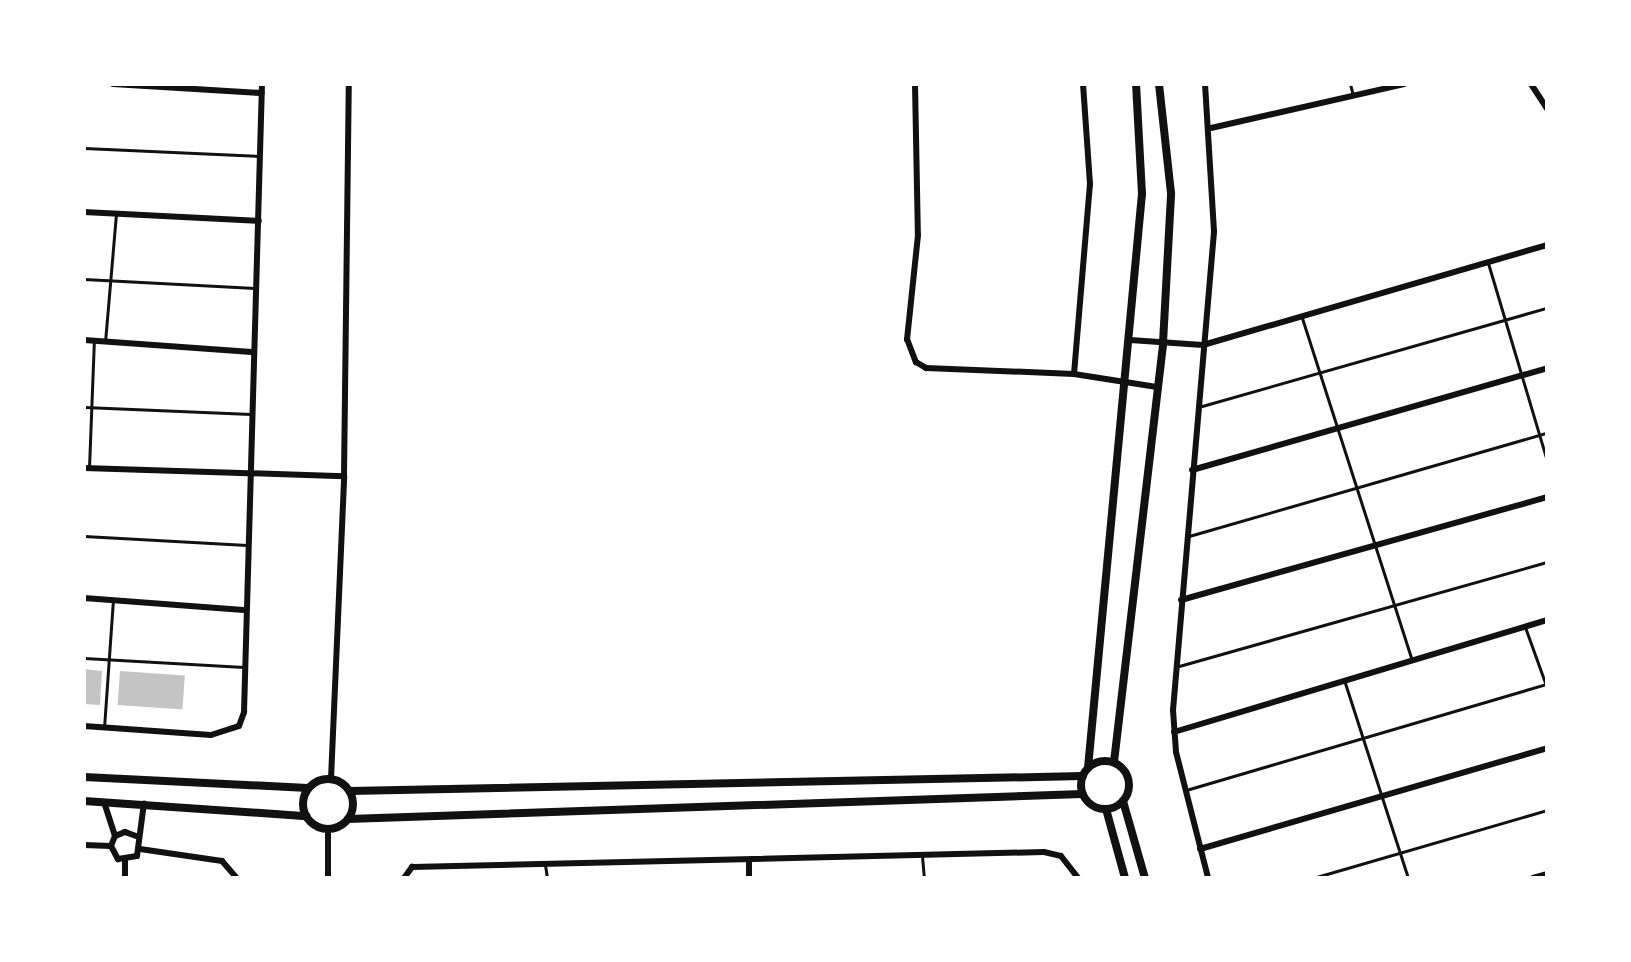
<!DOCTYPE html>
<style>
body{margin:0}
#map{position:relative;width:1631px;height:962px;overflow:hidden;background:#fff;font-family:Barlow,sans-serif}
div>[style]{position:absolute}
.building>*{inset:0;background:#c4c4c4;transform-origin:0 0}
.service>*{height:3px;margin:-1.5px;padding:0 1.5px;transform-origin:1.5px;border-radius:1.5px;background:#111}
.minor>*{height:6px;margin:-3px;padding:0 3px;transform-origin:3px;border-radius:3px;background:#111}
.tertiary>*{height:8px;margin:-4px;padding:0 4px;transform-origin:4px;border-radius:4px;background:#111}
.tertiary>.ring{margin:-4px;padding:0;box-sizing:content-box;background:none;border:8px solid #111;border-radius:50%}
span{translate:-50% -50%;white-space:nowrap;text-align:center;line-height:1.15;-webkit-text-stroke:6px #fff;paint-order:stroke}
.frame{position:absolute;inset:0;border:86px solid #fff;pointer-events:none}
</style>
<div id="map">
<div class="building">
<div style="clip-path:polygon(84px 669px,102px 671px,100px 705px,84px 704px)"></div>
<div style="left:120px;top:671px;width:65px;height:34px;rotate:4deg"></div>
</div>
<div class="service">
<div style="left:1350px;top:84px;width:11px;rotate:75deg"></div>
<div style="left:84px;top:148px;width:176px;rotate:2.6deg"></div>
<div style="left:1488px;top:263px;width:207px;rotate:73.4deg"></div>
<div style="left:84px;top:279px;width:171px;rotate:3deg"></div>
<div style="left:1302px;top:318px;width:360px;rotate:72.2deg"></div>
<div style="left:105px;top:342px;width:128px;rotate:-85.1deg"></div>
<div style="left:1202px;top:406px;width:359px;rotate:-15.9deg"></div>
<div style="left:84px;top:407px;width:167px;rotate:2.4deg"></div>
<div style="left:89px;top:468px;width:128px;rotate:-87.8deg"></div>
<div style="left:84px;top:536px;width:163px;rotate:3.2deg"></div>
<div style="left:1189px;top:536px;width:373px;rotate:-16.1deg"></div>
<div style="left:1525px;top:627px;width:65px;rotate:70.2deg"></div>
<div style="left:84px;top:658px;width:160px;rotate:3.2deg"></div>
<div style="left:1179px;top:666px;width:382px;rotate:-15.8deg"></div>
<div style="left:1345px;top:683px;width:205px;rotate:72.1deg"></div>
<div style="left:104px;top:728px;width:128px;rotate:-86deg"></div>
<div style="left:1186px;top:790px;width:376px;rotate:-16.4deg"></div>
<div style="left:922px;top:856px;width:22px;rotate:85deg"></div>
<div style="left:545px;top:865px;width:13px;rotate:81deg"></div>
<div style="left:1313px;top:878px;width:244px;rotate:-16.2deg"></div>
</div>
<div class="minor">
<div style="left:113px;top:84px;width:149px;rotate:3.5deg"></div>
<div style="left:915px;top:84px;width:151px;rotate:88.9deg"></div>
<div style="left:918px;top:235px;width:105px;rotate:96deg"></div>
<div style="left:907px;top:339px;width:25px;rotate:69deg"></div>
<div style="left:916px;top:362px;width:12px;rotate:31deg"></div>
<div style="left:926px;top:368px;width:148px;rotate:2.3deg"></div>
<div style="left:1074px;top:374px;width:84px;rotate:8.9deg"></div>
<div style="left:1205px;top:84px;width:148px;rotate:86.5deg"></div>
<div style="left:1214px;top:232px;width:480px;rotate:94.9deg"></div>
<div style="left:1173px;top:710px;width:42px;rotate:85.9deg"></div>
<div style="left:1176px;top:752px;width:130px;rotate:75.7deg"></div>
<div style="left:1531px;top:84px;width:30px;rotate:57deg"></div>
<div style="left:1211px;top:128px;width:198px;rotate:-12.8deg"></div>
<div style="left:84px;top:212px;width:175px;rotate:2.9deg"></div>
<div style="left:84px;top:340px;width:168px;rotate:4.1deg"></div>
<div style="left:1130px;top:340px;width:73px;rotate:3.9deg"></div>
<div style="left:1203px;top:345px;width:358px;rotate:-16.2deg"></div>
<div style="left:1074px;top:374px;width:191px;rotate:-85.2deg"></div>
<div style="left:1090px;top:184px;width:100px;rotate:-94deg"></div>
<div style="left:84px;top:468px;width:260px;rotate:1.8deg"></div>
<div style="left:1192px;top:470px;width:369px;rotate:-16deg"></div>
<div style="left:84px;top:598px;width:160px;rotate:4.3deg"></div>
<div style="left:1181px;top:600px;width:380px;rotate:-15.7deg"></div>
<div style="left:84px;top:726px;width:127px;rotate:4.1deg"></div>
<div style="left:211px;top:735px;width:29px;rotate:-18deg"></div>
<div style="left:239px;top:726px;width:15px;rotate:-70deg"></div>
<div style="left:244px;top:712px;width:628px;rotate:-88.36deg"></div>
<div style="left:1174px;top:732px;width:389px;rotate:-16.7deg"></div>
<div style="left:331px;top:779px;width:303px;rotate:-87.5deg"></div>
<div style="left:344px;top:476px;width:392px;rotate:-89.3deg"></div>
<div style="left:104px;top:802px;width:36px;rotate:72deg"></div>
<div style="left:136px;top:836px;width:12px;rotate:-160deg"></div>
<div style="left:125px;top:832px;width:11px;rotate:158deg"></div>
<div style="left:115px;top:836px;width:11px;rotate:112deg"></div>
<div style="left:111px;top:846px;width:15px;rotate:62deg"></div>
<div style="left:118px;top:859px;width:19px;rotate:-9deg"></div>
<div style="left:137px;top:856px;width:53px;rotate:-82.5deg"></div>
<div style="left:84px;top:845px;width:27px;rotate:2deg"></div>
<div style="left:140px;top:849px;width:83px;rotate:8.3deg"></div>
<div style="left:222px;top:861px;width:23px;rotate:49deg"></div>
<div style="left:1200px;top:849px;width:361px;rotate:-16.2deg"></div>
<div style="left:749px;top:861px;width:17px;rotate:90deg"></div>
<div style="left:125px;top:878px;width:17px;rotate:-90deg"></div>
<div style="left:328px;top:878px;width:49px;rotate:-90deg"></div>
<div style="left:404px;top:878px;width:14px;rotate:-54deg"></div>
<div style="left:412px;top:867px;width:632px;rotate:-1.36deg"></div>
<div style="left:1044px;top:852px;width:17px;rotate:13deg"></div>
<div style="left:1061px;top:856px;width:28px;rotate:52deg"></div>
<div style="left:1533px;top:878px;width:15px;rotate:-16deg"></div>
</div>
<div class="tertiary">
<div class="ring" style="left:1081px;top:761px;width:40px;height:40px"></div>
<div style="left:1114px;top:762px;width:422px;rotate:-83.3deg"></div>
<div style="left:1163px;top:343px;width:150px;rotate:-86.9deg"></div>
<div style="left:1171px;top:193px;width:110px;rotate:-96.3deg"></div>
<div style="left:1088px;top:768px;width:577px;rotate:-84.63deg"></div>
<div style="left:1142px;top:194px;width:110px;rotate:-93.1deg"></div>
<div style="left:84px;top:777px;width:224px;rotate:2.8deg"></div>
<div class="ring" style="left:303px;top:779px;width:42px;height:42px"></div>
<div style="left:350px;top:791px;width:733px;rotate:-1.17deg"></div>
<div style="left:84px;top:801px;width:223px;rotate:3.9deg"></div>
<div style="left:1123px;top:801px;width:80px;rotate:74.1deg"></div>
<div style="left:1106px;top:809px;width:72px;rotate:74.6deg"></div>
<div style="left:348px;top:819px;width:735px;rotate:-1.95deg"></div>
</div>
<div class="frame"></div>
</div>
